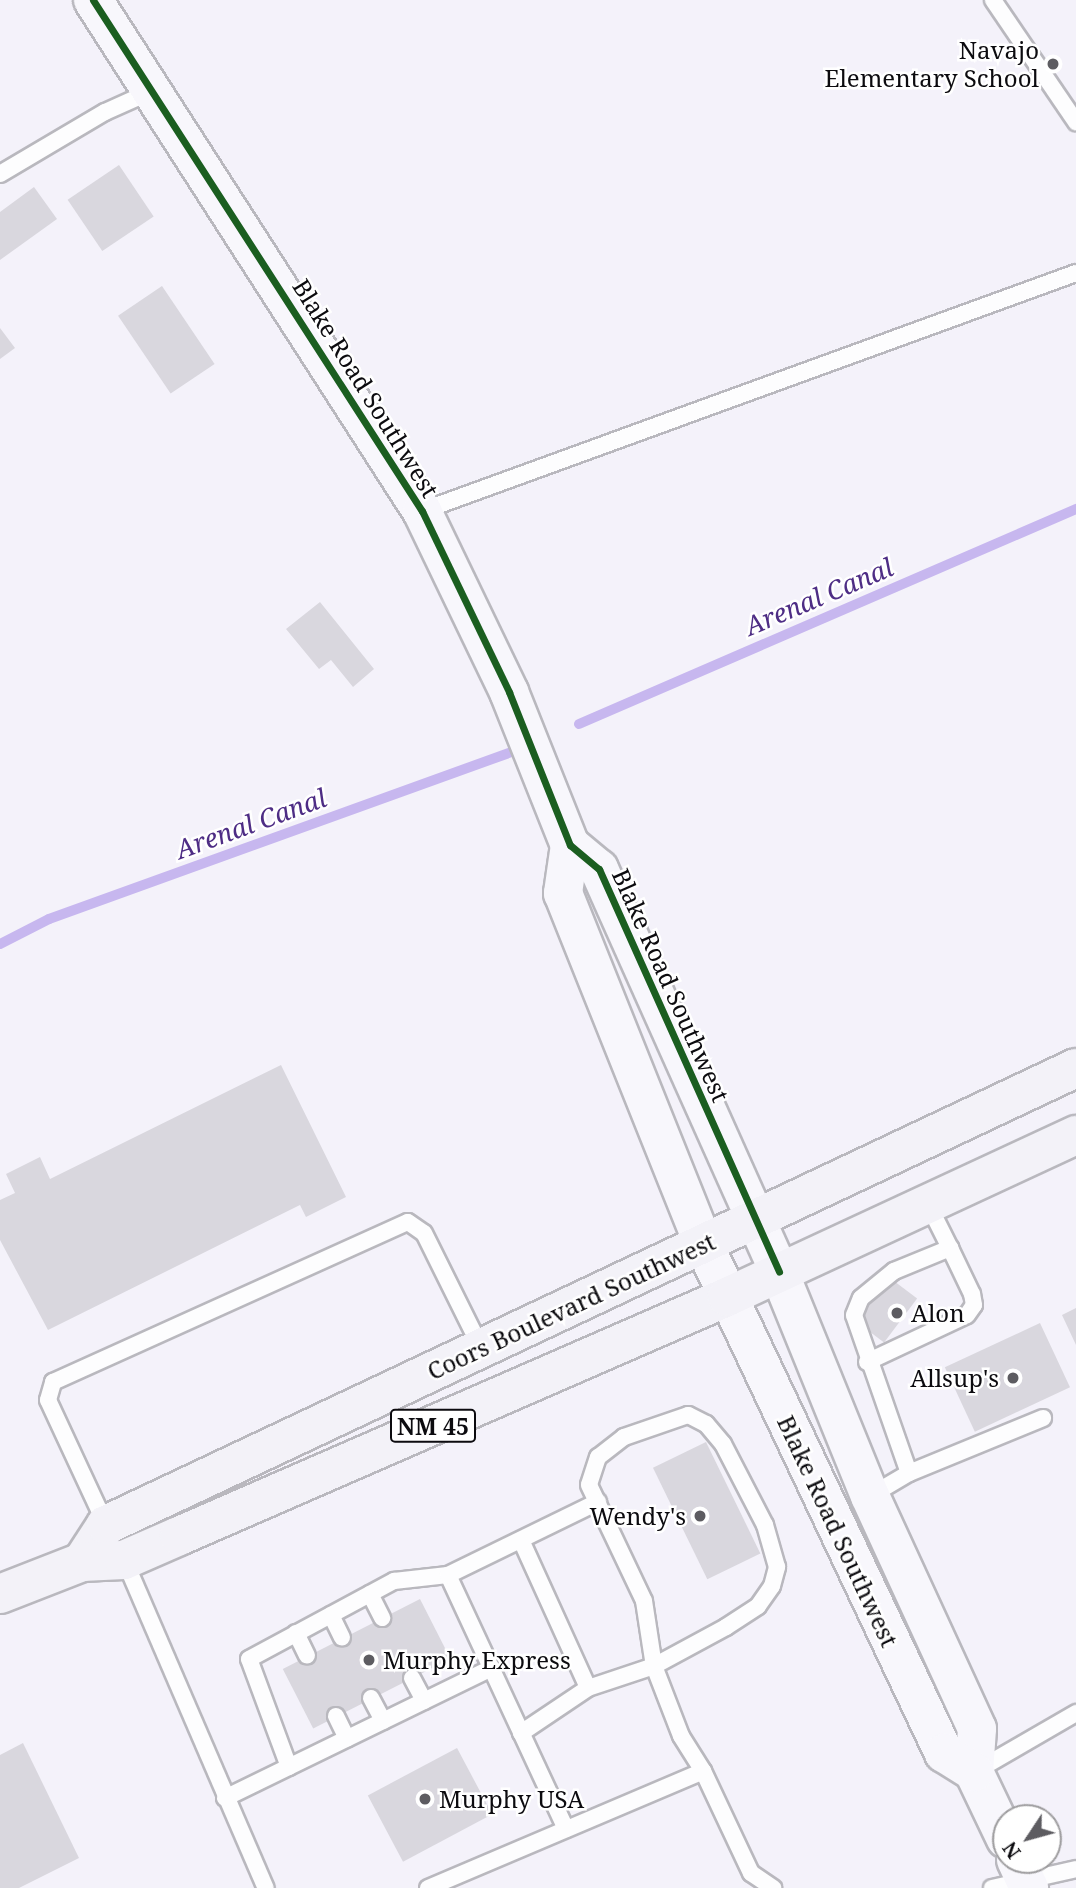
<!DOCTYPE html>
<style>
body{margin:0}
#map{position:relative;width:1076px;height:1888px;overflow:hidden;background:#f4f2fa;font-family:"Noto Serif",serif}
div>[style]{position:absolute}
.stream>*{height:10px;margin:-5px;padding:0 5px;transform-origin:5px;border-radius:5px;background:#c7b7ef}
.building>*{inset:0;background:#d9d7de;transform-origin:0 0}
.roads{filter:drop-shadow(2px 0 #b9b8be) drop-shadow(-2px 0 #b9b8be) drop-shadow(0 2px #b9b8be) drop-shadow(0 -2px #b9b8be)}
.lane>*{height:16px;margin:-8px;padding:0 8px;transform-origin:8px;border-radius:8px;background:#fdfdfe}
.secondary>*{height:38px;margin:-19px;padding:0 19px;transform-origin:19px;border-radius:19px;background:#f8f7fc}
.primary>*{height:38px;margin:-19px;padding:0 19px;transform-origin:19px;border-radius:19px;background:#f3f2f8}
.cycleway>*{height:7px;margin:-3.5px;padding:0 3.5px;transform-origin:3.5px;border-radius:3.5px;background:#1b5e20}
.dots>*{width:19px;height:19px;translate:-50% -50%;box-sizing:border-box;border:4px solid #fff;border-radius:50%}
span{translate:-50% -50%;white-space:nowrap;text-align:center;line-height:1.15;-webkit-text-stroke:5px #fff;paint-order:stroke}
.shield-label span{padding:2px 5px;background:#fff;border:2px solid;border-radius:5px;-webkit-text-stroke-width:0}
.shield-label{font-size:23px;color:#0c0b0f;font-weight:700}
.poi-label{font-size:24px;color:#0c0b0f}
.right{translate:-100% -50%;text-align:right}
.left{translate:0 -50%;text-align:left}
.street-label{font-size:24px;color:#0c0b0f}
.water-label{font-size:26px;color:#4e2d85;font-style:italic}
.north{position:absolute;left:992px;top:1804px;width:70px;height:70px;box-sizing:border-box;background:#fff;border:2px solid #9e9d9f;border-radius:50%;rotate:234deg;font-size:19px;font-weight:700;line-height:28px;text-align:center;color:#0c0b0f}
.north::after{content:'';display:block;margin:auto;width:24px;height:32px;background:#5d5c61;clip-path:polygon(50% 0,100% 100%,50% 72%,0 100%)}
</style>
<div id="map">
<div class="stream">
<div style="left:579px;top:724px;width:542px;rotate:-23.39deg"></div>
<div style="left:0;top:944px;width:55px;rotate:-27deg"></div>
<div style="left:49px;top:919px;width:501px;rotate:-19.85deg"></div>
</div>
<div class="building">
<div style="left:119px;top:165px;width:62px;height:62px;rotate:56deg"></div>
<div style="clip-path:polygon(34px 187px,57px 219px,0 260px,0 212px)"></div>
<div style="left:162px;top:286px;width:94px;height:53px;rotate:56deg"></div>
<div style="clip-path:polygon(0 328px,15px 348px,0 359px)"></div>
<div style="clip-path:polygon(320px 602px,374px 669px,353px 687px,331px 660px,319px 669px,286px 629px)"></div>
<div style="clip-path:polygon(281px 1065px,346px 1197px,306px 1217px,300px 1205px,48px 1330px,0 1240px,0 1200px,15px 1193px,6px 1174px,40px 1157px,50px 1179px)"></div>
<div style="left:886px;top:1275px;width:39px;height:55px;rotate:37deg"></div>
<div style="clip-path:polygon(1076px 1308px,1076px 1345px,1062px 1315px)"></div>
<div style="left:1040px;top:1323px;width:71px;height:105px;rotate:65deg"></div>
<div style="left:706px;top:1442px;width:124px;height:59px;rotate:64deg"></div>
<div style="left:420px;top:1599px;width:67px;height:154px;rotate:63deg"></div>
<div style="clip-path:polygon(23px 1743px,79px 1858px,19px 1888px,0 1888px,0 1755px)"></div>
<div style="left:457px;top:1748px;width:75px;height:101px;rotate:62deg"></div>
</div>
<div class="roads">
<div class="lane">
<div style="left:993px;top:0;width:148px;rotate:55.8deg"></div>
<div style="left:0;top:174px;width:122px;rotate:-30.6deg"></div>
<div style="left:105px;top:112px;width:51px;rotate:-24.1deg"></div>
<div style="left:422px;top:511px;width:696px;rotate:-20deg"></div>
<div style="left:867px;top:1362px;width:110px;rotate:-25.2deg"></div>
<div style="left:967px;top:1315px;width:12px;rotate:-55deg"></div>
<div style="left:974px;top:1305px;width:11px;rotate:-100deg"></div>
<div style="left:972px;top:1294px;width:51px;rotate:-115.6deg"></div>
<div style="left:909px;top:1473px;width:167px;rotate:-109.2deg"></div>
<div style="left:854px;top:1315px;width:18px;rotate:-68deg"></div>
<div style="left:861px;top:1298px;width:43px;rotate:-39.3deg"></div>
<div style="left:894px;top:1271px;width:61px;rotate:-22.3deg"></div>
<div style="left:950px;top:1248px;width:51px;rotate:-116.6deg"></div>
<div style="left:870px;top:1496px;width:45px;rotate:-30.5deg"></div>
<div style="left:909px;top:1473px;width:145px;rotate:-22.3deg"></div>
<div style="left:107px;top:1527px;width:140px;rotate:-114.9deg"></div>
<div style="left:48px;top:1400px;width:19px;rotate:-74deg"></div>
<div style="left:53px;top:1382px;width:389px;rotate:-24.3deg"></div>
<div style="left:408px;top:1222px;width:19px;rotate:35deg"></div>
<div style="left:424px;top:1233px;width:128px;rotate:63.6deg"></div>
<div style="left:521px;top:1540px;width:162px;rotate:65.6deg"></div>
<div style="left:124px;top:1559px;width:358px;rotate:66.7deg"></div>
<div style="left:448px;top:1575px;width:280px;rotate:65.1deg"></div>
<div style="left:370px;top:1594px;width:27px;rotate:63deg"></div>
<div style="left:331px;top:1615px;width:25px;rotate:64deg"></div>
<div style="left:296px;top:1633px;width:25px;rotate:64deg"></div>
<div style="left:412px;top:1678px;width:26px;rotate:62deg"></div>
<div style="left:371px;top:1698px;width:26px;rotate:62deg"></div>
<div style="left:336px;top:1716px;width:25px;rotate:64deg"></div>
<div style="left:521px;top:1733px;width:81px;rotate:-33.9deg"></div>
<div style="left:588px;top:1688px;width:70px;rotate:-18.4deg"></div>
<div style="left:654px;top:1666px;width:82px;rotate:-28.4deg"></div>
<div style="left:726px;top:1627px;width:38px;rotate:-33deg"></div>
<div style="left:758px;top:1606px;width:24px;rotate:-55deg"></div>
<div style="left:772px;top:1586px;width:20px;rotate:-75deg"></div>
<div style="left:777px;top:1567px;width:44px;rotate:-105.9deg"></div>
<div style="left:765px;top:1525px;width:91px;rotate:-117.4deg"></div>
<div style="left:723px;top:1444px;width:26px;rotate:-130deg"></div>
<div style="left:706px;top:1424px;width:20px;rotate:-153deg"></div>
<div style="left:688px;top:1415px;width:68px;rotate:161deg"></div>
<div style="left:624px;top:1437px;width:33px;rotate:142deg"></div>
<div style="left:598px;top:1457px;width:29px;rotate:108deg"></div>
<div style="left:589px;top:1485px;width:128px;rotate:64.6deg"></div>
<div style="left:644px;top:1601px;width:66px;rotate:81.3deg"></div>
<div style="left:654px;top:1666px;width:75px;rotate:68.9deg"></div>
<div style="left:681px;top:1736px;width:41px;rotate:57.8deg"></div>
<div style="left:289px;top:1767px;width:115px;rotate:-110.3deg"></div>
<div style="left:249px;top:1659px;width:165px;rotate:-28.3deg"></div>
<div style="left:394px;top:1581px;width:54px;rotate:-6.3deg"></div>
<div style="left:448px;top:1575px;width:167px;rotate:-26deg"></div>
<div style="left:976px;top:1771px;width:116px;rotate:-30.1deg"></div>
<div style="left:225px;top:1798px;width:296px;rotate:-26deg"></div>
<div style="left:428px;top:1888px;width:299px;rotate:-23deg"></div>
<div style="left:703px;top:1771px;width:113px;rotate:64.8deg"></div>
<div style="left:751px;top:1873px;width:27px;rotate:34deg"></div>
<div style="left:992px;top:1888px;width:86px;rotate:-12.7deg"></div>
</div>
<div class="secondary">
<div style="left:93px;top:0;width:608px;rotate:57.23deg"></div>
<div style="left:422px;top:511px;width:201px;rotate:64.3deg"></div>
<div style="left:509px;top:692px;width:165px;rotate:68.3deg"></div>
<div style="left:570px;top:845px;width:38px;rotate:40deg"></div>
<div style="left:599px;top:869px;width:441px;rotate:65.9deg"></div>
<div style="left:779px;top:1272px;width:242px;rotate:67.9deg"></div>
<div style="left:870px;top:1496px;width:256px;rotate:65.3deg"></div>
<div style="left:977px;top:1729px;width:43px;rotate:94deg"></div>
<div style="left:974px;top:1772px;width:74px;rotate:64.5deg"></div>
<div style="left:570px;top:845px;width:49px;rotate:98.3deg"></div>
<div style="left:563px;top:893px;width:377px;rotate:68.2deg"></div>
<div style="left:703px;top:1243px;width:564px;rotate:64.71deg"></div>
<div style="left:944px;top:1753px;width:36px;rotate:32deg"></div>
<div style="left:1016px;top:1860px;width:31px;rotate:65deg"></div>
</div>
<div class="primary">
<div style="left:82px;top:1562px;width:44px;rotate:-57deg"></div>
<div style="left:106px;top:1525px;width:1072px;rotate:-25.23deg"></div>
<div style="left:0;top:1594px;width:88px;rotate:-21.3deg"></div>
<div style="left:82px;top:1562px;width:42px;rotate:-2.7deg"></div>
<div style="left:124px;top:1560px;width:60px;rotate:-23.6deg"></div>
<div style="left:179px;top:1536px;width:598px;rotate:-23.56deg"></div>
<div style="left:727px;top:1297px;width:385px;rotate:-24.9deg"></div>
</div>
</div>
<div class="cycleway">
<div style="left:93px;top:0;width:608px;rotate:57.23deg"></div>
<div style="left:422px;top:511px;width:201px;rotate:64.3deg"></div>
<div style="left:509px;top:692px;width:165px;rotate:68.3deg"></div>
<div style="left:570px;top:845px;width:38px;rotate:40deg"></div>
<div style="left:599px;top:869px;width:441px;rotate:65.9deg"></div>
</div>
<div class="dots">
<div style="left:1053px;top:64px;background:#5d5c61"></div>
<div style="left:897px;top:1313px;background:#5d5c61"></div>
<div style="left:1013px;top:1378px;background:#5d5c61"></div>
<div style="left:700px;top:1516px;background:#5d5c61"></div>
<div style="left:369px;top:1660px;background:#5d5c61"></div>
<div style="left:425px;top:1799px;background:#5d5c61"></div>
</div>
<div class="shield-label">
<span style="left:433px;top:1426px">NM 45</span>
</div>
<div class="poi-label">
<span class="right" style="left:1039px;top:64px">Navajo<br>Elementary School</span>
<span class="left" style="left:911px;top:1313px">Alon</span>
<span class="right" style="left:999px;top:1378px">Allsup's</span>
<span class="right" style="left:686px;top:1516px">Wendy's</span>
<span class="left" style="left:383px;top:1660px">Murphy Express</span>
<span class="left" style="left:439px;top:1799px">Murphy USA</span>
</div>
<div class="street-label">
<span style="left:366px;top:388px;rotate:58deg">Blake Road Southwest</span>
<span style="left:671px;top:985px;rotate:66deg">Blake Road Southwest</span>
<span style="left:571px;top:1306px;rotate:-25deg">Coors Boulevard Southwest</span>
<span style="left:838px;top:1531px;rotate:65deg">Blake Road Southwest</span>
</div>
<div class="water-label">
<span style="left:819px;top:597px;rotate:-23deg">Arenal Canal</span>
<span style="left:251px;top:824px;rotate:-20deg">Arenal Canal</span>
</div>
<div class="north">N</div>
</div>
